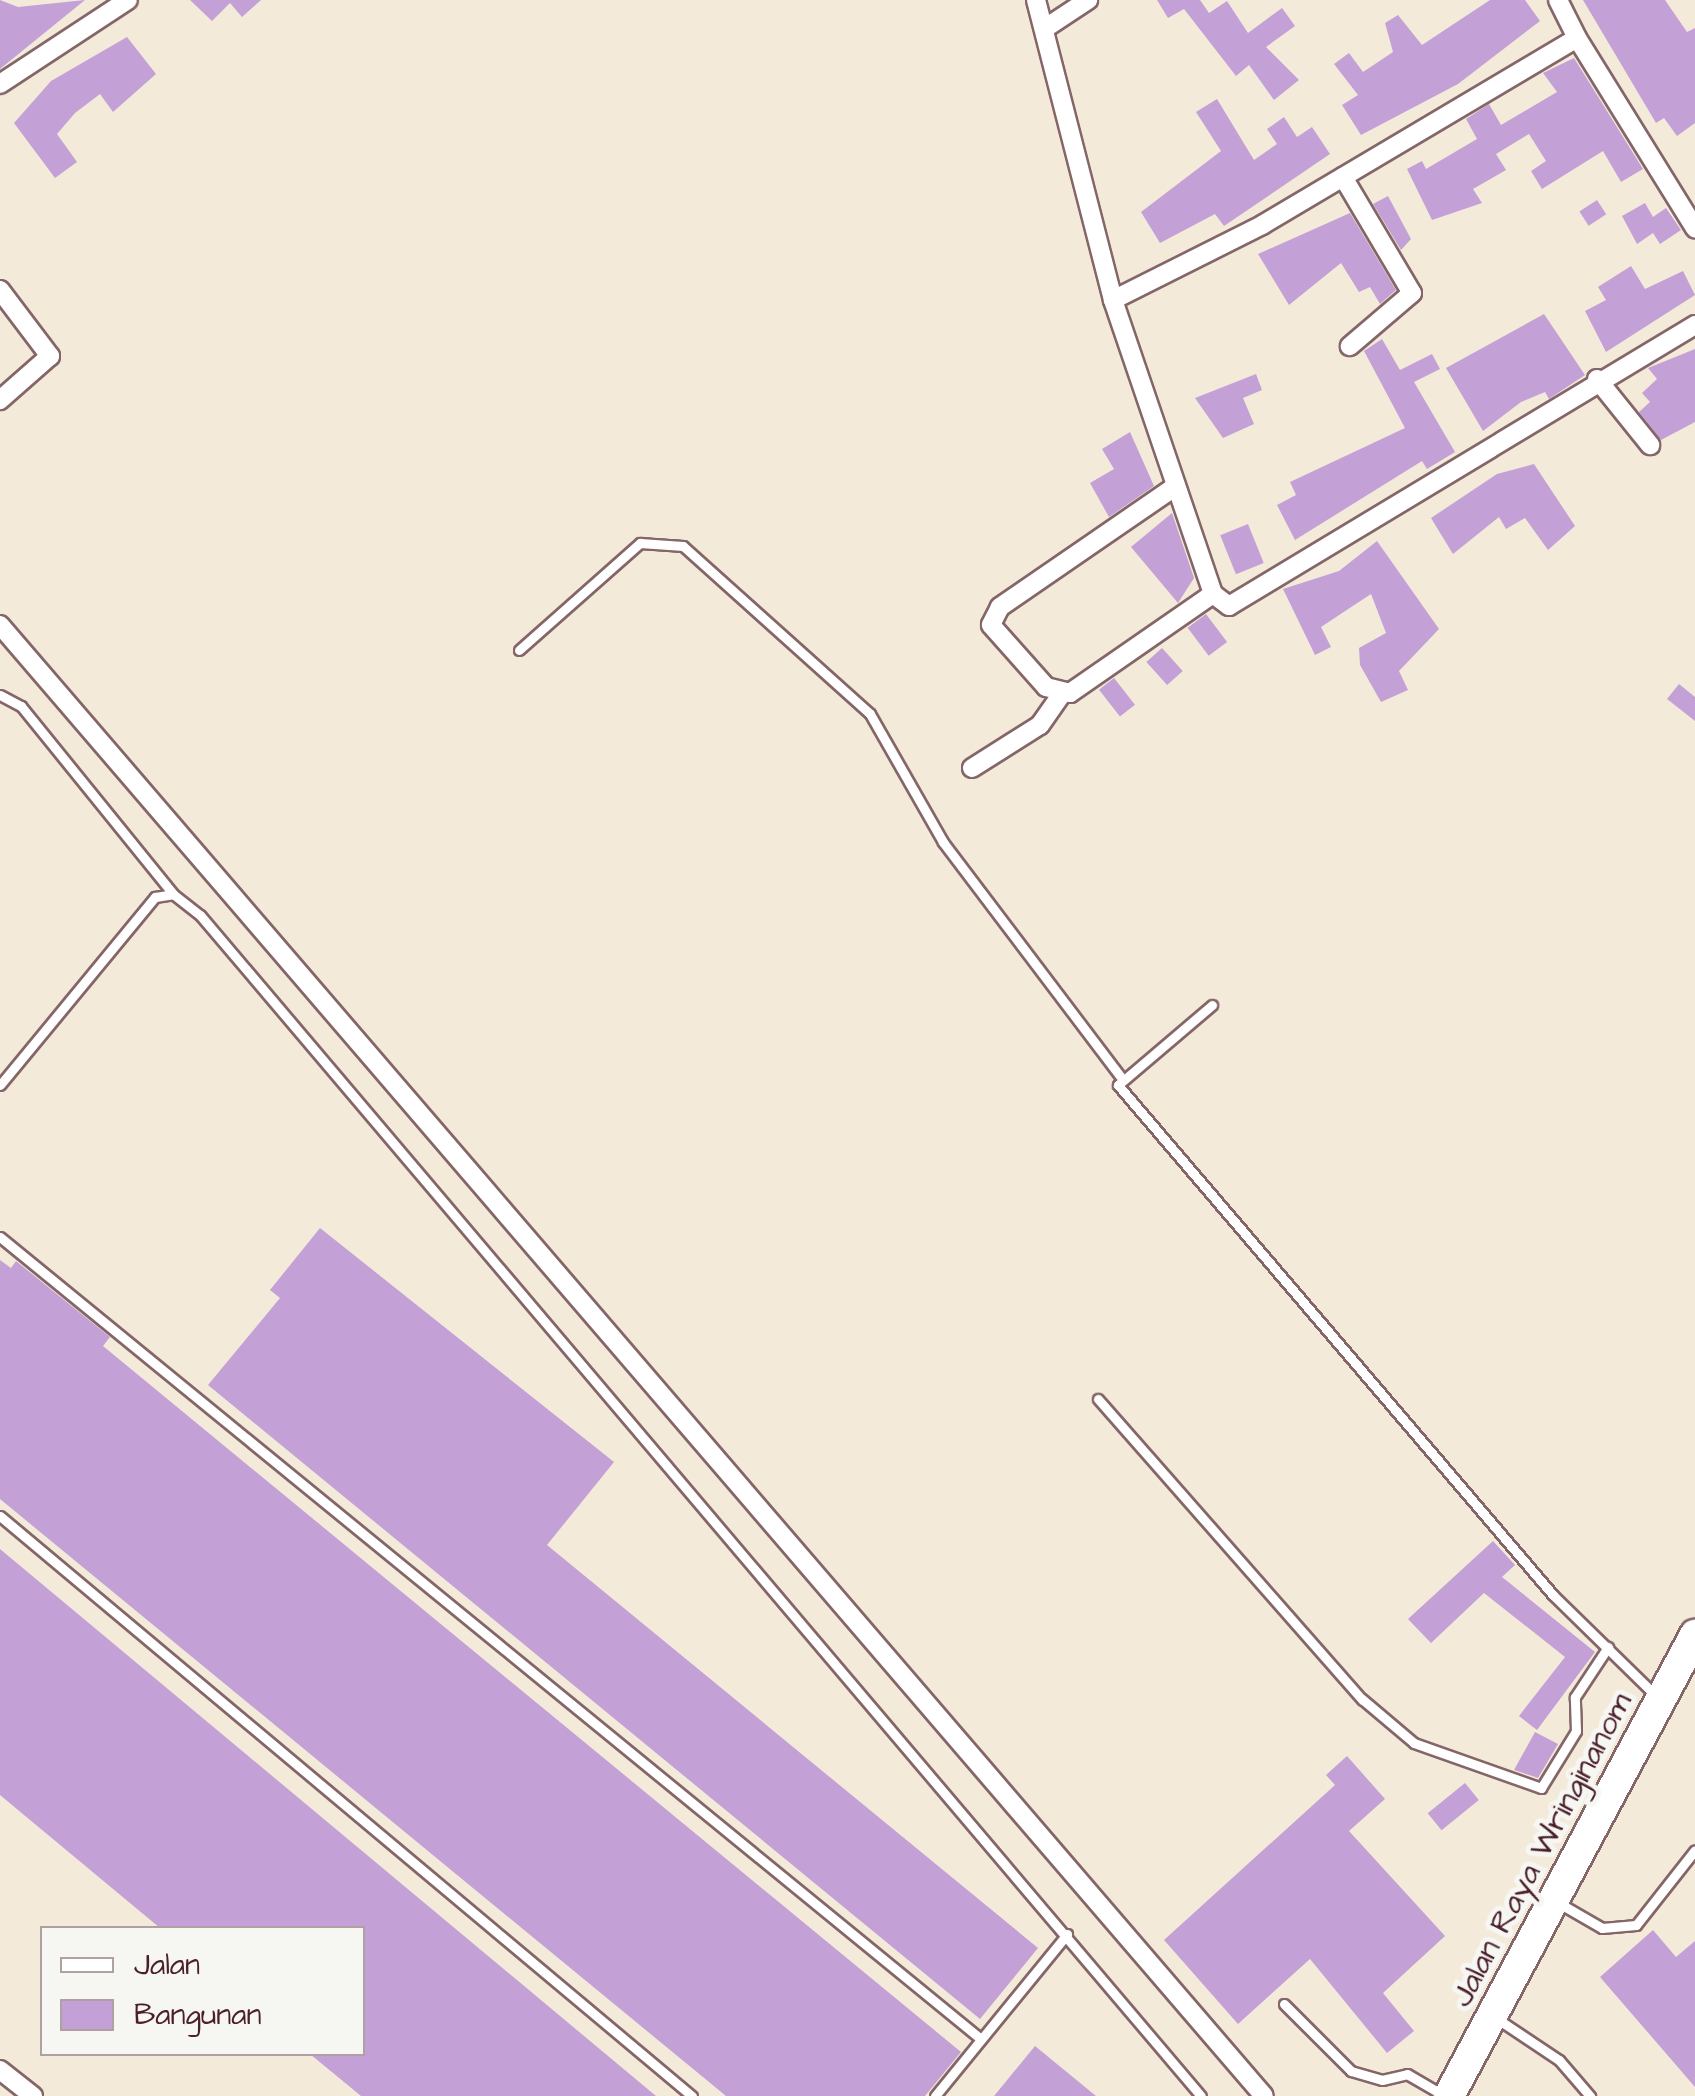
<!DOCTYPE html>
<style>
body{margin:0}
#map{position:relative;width:1695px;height:2096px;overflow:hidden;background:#f3ead9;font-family:"Architects Daughter",sans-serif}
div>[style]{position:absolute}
.building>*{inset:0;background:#c3a1d7;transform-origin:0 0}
.roads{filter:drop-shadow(2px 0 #856668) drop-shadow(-2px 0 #856668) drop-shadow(0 2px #856668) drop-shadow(0 -2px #856668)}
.lane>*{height:9px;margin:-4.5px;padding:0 4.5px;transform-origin:4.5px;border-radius:4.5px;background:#fff}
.street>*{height:18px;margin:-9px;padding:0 9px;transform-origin:9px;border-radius:9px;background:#fff}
.primary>*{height:30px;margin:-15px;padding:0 15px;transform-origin:15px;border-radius:15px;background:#fff}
span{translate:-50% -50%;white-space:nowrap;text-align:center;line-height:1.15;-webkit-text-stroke:10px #f6f6f2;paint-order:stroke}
.street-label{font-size:32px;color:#4a1f2b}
.legend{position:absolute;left:40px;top:1926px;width:325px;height:130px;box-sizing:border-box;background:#f6f6f2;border:2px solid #b1a0a2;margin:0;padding:12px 18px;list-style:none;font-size:30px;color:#4a1f2b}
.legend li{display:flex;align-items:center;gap:20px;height:50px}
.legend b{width:50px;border:2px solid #b1a0a2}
</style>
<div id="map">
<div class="building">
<div style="clip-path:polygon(0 0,18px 7px,85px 0,0 69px)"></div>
<div style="clip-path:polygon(190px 0,261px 0,242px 17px,230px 3px,212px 21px)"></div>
<div style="clip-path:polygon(1157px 0,1200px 0,1209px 13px,1227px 1px,1248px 33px,1282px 8px,1295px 26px,1266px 47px,1299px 80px,1274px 100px,1249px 65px,1236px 76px,1184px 9px,1168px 18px)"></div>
<div style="clip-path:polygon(1490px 0,1525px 0,1540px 21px,1458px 84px,1361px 135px,1342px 105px,1358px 95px,1334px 64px,1349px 53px,1363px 72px,1393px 52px,1385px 23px,1398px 15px,1422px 45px)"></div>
<div style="clip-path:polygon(1583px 0,1665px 0,1687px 32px,1695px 28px,1695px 123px,1677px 136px,1664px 118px,1656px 123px)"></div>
<div style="clip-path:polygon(127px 37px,156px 74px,113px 112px,100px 94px,75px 113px,57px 134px,77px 162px,55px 178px,14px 123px,51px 81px)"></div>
<div style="clip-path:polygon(1574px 58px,1643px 169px,1621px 182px,1603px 151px,1542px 189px,1531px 171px,1546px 161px,1529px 134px,1496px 154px,1506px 170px,1473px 189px,1482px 203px,1432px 220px,1407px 169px,1422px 161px,1426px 169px,1477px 139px,1466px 119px,1489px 104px,1501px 125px,1557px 92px,1543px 73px)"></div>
<div style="clip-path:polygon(1217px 99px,1254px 160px,1277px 144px,1267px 129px,1284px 117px,1297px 137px,1312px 127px,1330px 154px,1224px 226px,1215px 214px,1160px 243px,1141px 212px,1221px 151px,1196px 112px)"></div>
<div style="clip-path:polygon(1388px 196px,1411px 239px,1401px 250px,1373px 204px)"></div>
<div style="left:1597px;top:200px;width:17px;height:21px;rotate:57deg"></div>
<div style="clip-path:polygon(1645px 203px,1653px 217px,1666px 208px,1681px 230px,1660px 244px,1653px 233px,1637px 244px,1622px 216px)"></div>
<div style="clip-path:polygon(1350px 213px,1396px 290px,1380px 304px,1370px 287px,1359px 292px,1341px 263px,1289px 305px,1258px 254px)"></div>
<div style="clip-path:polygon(1631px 266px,1645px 289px,1683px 271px,1695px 295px,1606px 352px,1585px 311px,1606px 300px,1598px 287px)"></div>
<div style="clip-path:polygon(1544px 314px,1585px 375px,1549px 399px,1545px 392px,1521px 402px,1483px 431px,1446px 368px)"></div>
<div style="clip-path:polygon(1382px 339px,1400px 370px,1432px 354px,1440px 369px,1414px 382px,1455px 452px,1427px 469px,1422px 461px,1295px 540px,1277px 505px,1296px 495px,1290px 482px,1405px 428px,1364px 351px)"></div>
<div style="clip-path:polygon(1695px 349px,1695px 422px,1661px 440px,1639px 412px,1650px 402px,1642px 393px,1657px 379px,1648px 368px)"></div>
<div style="clip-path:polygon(1256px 374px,1262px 390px,1243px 398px,1254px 424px,1223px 438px,1195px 398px)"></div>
<div style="clip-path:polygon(1130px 432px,1154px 486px,1109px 517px,1090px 483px,1114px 469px,1102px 449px)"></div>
<div style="clip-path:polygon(1534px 464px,1575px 526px,1548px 550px,1525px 518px,1506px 529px,1499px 517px,1453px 554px,1431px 518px,1497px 474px)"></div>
<div style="clip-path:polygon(1172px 513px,1194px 578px,1178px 603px,1131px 547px)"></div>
<div style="left:1248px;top:524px;width:42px;height:30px;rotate:68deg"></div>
<div style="clip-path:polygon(1377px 541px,1439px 629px,1399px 671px,1408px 690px,1381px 702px,1360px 665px,1359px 648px,1386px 633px,1371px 594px,1321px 627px,1331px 647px,1315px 655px,1283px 589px,1339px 571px)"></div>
<div style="left:1206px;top:614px;width:35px;height:23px;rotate:53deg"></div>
<div style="left:1162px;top:648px;width:31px;height:21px;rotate:48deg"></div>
<div style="left:1114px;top:678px;width:34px;height:19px;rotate:52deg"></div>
<div style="clip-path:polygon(1679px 684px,1695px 697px,1695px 721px,1667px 699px)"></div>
<div style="clip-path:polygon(320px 1228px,614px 1462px,547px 1545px,1038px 1948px,980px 2019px,208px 1385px,280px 1298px,270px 1290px)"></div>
<div style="clip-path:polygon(0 1260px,11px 1268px,16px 1261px,110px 1337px,103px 1346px,961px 2052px,925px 2096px,726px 2096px,0 1499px)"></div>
<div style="clip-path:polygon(1493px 1541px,1515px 1565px,1502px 1577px,1595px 1652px,1537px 1730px,1519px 1716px,1565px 1657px,1484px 1593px,1431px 1643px,1408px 1619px)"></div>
<div style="clip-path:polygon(0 1549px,656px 2096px,361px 2096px,310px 2054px,362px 2054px,362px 1928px,160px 1928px,0 1795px)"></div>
<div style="clip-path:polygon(1535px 1732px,1558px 1744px,1538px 1778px,1514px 1770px)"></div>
<div style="clip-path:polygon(1347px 1756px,1385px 1799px,1349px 1831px,1445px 1936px,1383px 1993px,1414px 2031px,1387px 2053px,1310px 1959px,1238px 2024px,1164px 1940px,1335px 1785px,1326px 1775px)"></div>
<div style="left:1465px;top:1783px;width:22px;height:48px;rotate:51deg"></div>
<div style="clip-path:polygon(1653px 1930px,1676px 1957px,1695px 1941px,1695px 2087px,1600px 1977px)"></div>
<div style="clip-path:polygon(1035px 2046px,1096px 2096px,994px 2096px)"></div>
</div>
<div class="roads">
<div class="lane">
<div style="left:519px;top:650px;width:162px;rotate:-41.5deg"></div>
<div style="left:640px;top:543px;width:43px;rotate:4deg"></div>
<div style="left:683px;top:546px;width:251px;rotate:41.9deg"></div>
<div style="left:870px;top:714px;width:147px;rotate:60.3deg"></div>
<div style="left:943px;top:842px;width:293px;rotate:52.9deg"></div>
<div style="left:0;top:695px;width:24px;rotate:28deg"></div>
<div style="left:21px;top:706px;width:242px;rotate:51deg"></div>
<div style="left:1212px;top:1005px;width:123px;rotate:139.6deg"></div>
<div style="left:1118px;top:1085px;width:670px;rotate:49.54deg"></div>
<div style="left:1553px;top:1595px;width:141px;rotate:44.4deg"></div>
<div style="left:0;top:1085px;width:244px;rotate:-50.5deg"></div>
<div style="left:155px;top:897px;width:18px;rotate:-9deg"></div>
<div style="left:173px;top:894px;width:34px;rotate:38deg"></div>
<div style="left:200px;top:915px;width:1548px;rotate:49.72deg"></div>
<div style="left:0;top:1237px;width:1267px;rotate:39.27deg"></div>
<div style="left:1098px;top:1399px;width:400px;rotate:48.7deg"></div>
<div style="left:1362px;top:1699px;width:68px;rotate:40.2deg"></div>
<div style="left:1414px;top:1743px;width:135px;rotate:19.5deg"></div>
<div style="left:1541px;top:1788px;width:67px;rotate:-58.4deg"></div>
<div style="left:1576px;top:1731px;width:34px;rotate:-92deg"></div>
<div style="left:1575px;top:1697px;width:60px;rotate:-56.6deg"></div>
<div style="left:0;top:1516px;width:903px;rotate:39.97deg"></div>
<div style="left:1557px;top:1902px;width:52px;rotate:30deg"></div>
<div style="left:1602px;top:1928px;width:34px;rotate:-5deg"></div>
<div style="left:1636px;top:1925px;width:95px;rotate:-51.8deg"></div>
<div style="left:1284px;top:2004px;width:95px;rotate:45deg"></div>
<div style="left:1351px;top:2071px;width:32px;rotate:16deg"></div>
<div style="left:1382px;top:2080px;width:26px;rotate:-13deg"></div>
<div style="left:1407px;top:2074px;width:44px;rotate:30.1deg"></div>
<div style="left:1496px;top:2018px;width:76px;rotate:33.7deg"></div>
<div style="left:1559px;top:2060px;width:48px;rotate:49.3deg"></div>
<div style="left:935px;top:2096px;width:209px;rotate:-50.8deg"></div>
</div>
<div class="street">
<div style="left:1036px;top:0;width:310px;rotate:75.6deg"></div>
<div style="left:1113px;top:300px;width:167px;rotate:-26.7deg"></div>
<div style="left:1262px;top:225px;width:366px;rotate:-30.7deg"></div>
<div style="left:1577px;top:38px;width:224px;rotate:58.2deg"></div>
<div style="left:1558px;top:0;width:42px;rotate:63.4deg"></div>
<div style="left:1044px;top:29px;width:53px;rotate:-33.4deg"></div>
<div style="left:0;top:84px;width:153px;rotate:-33.3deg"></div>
<div style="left:1343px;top:177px;width:135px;rotate:59.3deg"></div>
<div style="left:1412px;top:293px;width:82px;rotate:139.5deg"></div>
<div style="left:0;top:290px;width:83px;rotate:52.9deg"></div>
<div style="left:50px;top:356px;width:67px;rotate:138.7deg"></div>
<div style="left:1113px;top:300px;width:311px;rotate:71.2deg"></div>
<div style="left:1213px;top:594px;width:20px;rotate:37deg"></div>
<div style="left:1229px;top:606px;width:544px;rotate:-31.09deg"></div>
<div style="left:1597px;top:379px;width:85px;rotate:51.2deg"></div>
<div style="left:1176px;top:486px;width:214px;rotate:145.5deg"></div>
<div style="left:1000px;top:607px;width:20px;rotate:117deg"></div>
<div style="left:991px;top:625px;width:83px;rotate:48.4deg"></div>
<div style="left:1046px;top:687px;width:25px;rotate:14deg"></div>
<div style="left:1070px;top:693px;width:174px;rotate:-34.7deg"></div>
<div style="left:0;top:625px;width:1939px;rotate:49.33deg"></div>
<div style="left:972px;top:768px;width:80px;rotate:-32.3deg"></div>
<div style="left:1040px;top:725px;width:38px;rotate:-55deg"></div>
<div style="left:0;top:2070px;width:42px;rotate:38.2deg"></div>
</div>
<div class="primary">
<div style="left:1449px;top:2096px;width:523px;rotate:-61.91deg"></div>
</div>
</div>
<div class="street-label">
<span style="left:1542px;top:1850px;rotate:-62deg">Jalan Raya Wringinanom</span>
</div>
<ul class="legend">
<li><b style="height:12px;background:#fff"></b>Jalan</li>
<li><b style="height:28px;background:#c3a1d7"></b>Bangunan</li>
</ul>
</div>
